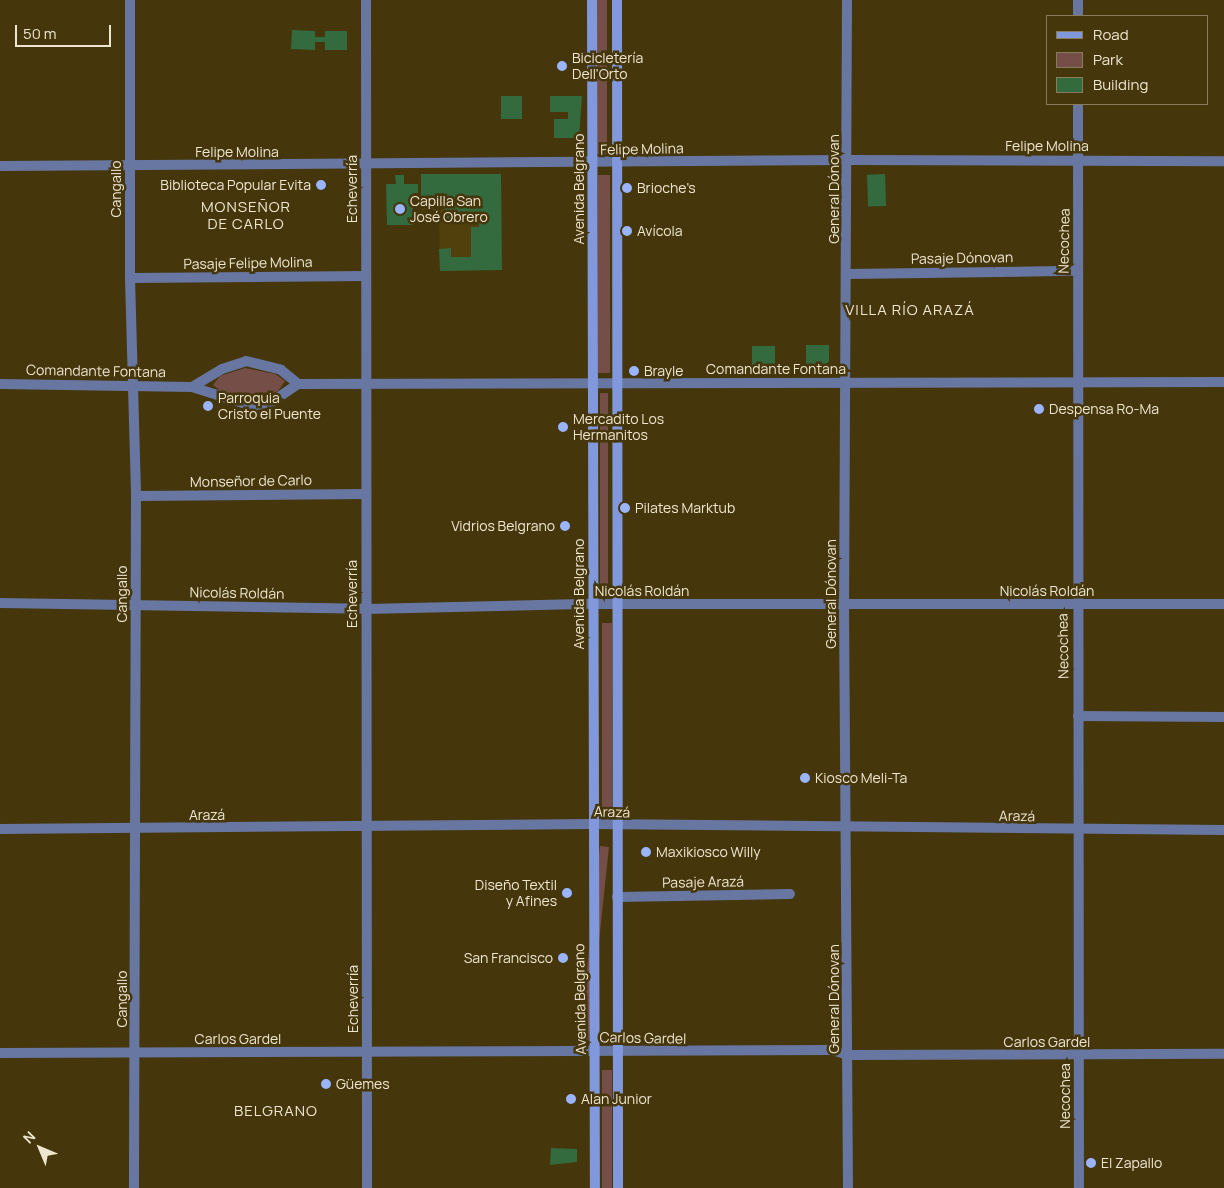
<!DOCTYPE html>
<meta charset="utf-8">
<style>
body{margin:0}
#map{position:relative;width:1224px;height:1188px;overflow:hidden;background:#45360c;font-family:Manrope,sans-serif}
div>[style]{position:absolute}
.built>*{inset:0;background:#52400c}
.green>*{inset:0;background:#764e48;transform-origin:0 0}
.building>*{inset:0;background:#336a3e;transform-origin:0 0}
.street>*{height:10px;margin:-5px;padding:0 5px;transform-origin:5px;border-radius:5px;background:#6777a1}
.secondary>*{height:10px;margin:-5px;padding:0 5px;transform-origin:5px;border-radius:5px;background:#8199dc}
.dots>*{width:14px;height:14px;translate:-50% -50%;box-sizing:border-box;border:2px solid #45360c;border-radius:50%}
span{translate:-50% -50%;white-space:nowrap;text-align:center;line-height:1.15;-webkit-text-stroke:5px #45360c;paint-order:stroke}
.poi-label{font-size:14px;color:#eee5cf}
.left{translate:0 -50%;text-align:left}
.right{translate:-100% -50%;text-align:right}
.street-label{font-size:14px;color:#eee5cf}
.neighbourhood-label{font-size:15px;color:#eee5cf;letter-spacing:1px}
.legend{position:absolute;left:1046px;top:15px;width:162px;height:90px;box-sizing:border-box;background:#45360c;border:1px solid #897c5a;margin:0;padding:6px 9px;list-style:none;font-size:15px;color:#eee5cf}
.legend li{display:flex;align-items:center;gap:10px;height:25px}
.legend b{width:25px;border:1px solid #897c5a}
.north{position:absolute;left:15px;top:1123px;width:50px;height:50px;-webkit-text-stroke:4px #45360c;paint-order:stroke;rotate:315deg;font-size:14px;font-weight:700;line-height:20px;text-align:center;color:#eee5cf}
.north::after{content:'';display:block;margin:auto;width:18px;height:22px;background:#eee5cf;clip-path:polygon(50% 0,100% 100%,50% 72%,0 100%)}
.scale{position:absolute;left:15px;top:25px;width:96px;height:22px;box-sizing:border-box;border:2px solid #eee5cf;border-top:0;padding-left:6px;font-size:15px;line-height:18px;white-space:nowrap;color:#eee5cf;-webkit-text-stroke:4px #45360c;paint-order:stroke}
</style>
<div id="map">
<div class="built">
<div style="clip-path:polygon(421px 174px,501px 174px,502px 270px,440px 271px,439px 210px,421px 210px)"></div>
</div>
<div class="green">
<div style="left:597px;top:0;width:10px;height:154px"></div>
<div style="left:598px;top:175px;width:12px;height:198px"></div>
<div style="clip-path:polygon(245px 368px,275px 374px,285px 381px,278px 391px,257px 400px,228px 397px,213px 385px,220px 376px)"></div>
<div style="left:600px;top:393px;width:8px;height:198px"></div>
<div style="left:602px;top:623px;width:10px;height:187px"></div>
<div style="left:600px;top:846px;width:9px;height:198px;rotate:6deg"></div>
<div style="left:602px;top:1070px;width:10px;height:118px"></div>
</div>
<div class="building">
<div style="clip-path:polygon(292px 30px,315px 31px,315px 37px,325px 37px,325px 31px,347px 31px,347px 50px,325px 50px,325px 42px,315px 42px,315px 50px,291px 49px)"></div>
<div style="left:501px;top:96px;width:21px;height:23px"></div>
<div style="clip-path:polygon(550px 96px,582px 96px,579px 138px,554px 138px,554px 119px,568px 119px,568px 112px,550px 112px)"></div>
<div style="clip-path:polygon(421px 174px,501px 174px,502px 270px,440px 271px,439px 249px,451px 248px,451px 257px,471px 257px,471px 227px,479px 227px,479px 221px,445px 221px,445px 199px,421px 199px)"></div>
<div style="left:885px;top:174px;width:32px;height:18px;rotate:88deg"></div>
<div style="clip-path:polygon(395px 175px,404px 175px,404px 184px,418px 184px,418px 193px,413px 193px,413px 225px,387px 225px,386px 184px,396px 184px)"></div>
<div style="clip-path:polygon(806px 345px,829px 345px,829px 361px,825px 366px,806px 366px)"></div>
<div style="clip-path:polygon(752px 346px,775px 346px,775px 367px,759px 364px,759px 367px,752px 367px)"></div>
<div style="clip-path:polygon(551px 1148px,577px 1149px,577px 1162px,550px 1165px)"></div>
</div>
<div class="street">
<div style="left:130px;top:0;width:278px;rotate:90deg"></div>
<div style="left:130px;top:278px;width:218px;rotate:88.4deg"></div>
<div style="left:136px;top:496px;width:692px;rotate:90.17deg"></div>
<div style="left:366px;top:0;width:1188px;rotate:89.95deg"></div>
<div style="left:847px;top:0;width:604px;rotate:90.28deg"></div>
<div style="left:844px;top:604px;width:584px;rotate:89.61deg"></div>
<div style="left:1078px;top:0;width:16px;rotate:90deg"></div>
<div style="left:1078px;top:104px;width:1084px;rotate:89.95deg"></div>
<div style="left:0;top:166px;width:848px;rotate:-0.41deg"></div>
<div style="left:848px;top:160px;width:376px;rotate:0.2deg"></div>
<div style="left:848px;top:274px;width:229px;rotate:-0.8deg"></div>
<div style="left:130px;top:278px;width:236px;rotate:-0.5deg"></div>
<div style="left:0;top:384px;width:192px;rotate:0.9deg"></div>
<div style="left:192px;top:387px;width:63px;rotate:17.6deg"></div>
<div style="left:252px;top:406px;width:22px;rotate:-13deg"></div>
<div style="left:273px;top:401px;width:30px;rotate:-34deg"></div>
<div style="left:298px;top:384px;width:926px;rotate:-0.12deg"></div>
<div style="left:192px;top:387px;width:35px;rotate:-31deg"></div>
<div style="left:222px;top:369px;width:25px;rotate:-18deg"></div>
<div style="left:246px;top:361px;width:36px;rotate:14deg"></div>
<div style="left:281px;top:370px;width:22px;rotate:39deg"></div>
<div style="left:136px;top:496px;width:230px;rotate:-0.5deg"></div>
<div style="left:0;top:603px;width:366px;rotate:0.9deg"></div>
<div style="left:366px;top:609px;width:226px;rotate:-1.3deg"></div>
<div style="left:592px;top:604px;width:632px"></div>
<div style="left:1078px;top:716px;width:146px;rotate:0.4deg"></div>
<div style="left:0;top:829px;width:592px;rotate:-0.48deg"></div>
<div style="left:592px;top:824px;width:632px;rotate:0.54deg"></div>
<div style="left:617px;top:897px;width:173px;rotate:-1deg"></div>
<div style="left:0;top:1053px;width:832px;rotate:-0.21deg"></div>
<div style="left:832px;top:1050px;width:17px;rotate:17deg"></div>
<div style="left:848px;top:1055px;width:376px;rotate:-0.2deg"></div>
</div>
<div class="secondary">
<div style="left:592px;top:0;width:1188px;rotate:89.86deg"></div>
<div style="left:617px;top:0;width:1188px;rotate:89.95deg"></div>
</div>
<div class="dots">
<div style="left:562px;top:66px;background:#9ab5fd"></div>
<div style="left:321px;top:185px;background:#9ab5fd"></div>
<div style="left:627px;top:188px;background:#9ab5fd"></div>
<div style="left:400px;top:209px;background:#9ab5fd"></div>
<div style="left:627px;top:231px;background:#9ab5fd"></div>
<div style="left:634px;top:371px;background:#9ab5fd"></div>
<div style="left:208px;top:406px;background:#9ab5fd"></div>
<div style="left:1039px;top:409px;background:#9ab5fd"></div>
<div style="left:563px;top:427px;background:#9ab5fd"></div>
<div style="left:625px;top:508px;background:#9ab5fd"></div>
<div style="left:565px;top:526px;background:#9ab5fd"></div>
<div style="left:805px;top:778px;background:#9ab5fd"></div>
<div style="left:646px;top:852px;background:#9ab5fd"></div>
<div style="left:567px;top:893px;background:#9ab5fd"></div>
<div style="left:563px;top:958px;background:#9ab5fd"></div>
<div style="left:326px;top:1084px;background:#9ab5fd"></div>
<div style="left:571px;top:1099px;background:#9ab5fd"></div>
<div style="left:1091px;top:1163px;background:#9ab5fd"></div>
</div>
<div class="poi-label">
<span class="left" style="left:572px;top:66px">Bicicletería<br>Dell'Orto</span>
<span class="right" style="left:311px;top:185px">Biblioteca Popular Evita</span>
<span class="left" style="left:637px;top:188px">Brioche's</span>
<span class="left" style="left:410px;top:209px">Capilla San<br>José Obrero</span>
<span class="left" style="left:637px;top:231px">Avícola</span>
<span class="left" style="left:644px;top:371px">Brayle</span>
<span class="left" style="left:218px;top:406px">Parroquia<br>Cristo el Puente</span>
<span class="left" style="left:1049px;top:409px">Despensa Ro-Ma</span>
<span class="left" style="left:573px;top:427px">Mercadito Los<br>Hermanitos</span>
<span class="left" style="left:635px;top:508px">Pilates Marktub</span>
<span class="right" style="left:555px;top:526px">Vidrios Belgrano</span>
<span class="left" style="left:815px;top:778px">Kiosco Meli-Ta</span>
<span class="left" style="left:656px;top:852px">Maxikiosco Willy</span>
<span class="right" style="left:557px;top:893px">Diseño Textil<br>y Afines</span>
<span class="right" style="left:553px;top:958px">San Francisco</span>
<span class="left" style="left:336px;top:1084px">Güemes</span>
<span class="left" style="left:581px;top:1099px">Alan Junior</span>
<span class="left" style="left:1101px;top:1163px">El Zapallo</span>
</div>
<div class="street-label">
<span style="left:1047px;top:146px">Felipe Molina</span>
<span style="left:642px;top:149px;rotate:-1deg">Felipe Molina</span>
<span style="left:237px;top:152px">Felipe Molina</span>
<span style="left:116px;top:189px;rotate:-90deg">Cangallo</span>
<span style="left:352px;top:189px;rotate:-90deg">Echeverría</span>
<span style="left:579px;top:189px;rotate:-90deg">Avenida Belgrano</span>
<span style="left:834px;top:189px;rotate:-90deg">General Dónovan</span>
<span style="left:1064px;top:241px;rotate:-89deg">Necochea</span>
<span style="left:962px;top:258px;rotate:-1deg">Pasaje Dónovan</span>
<span style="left:248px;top:263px;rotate:-1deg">Pasaje Felipe Molina</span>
<span style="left:776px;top:369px">Comandante Fontana</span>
<span style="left:96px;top:371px;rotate:1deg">Comandante Fontana</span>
<span style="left:251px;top:481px;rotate:-1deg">Monseñor de Carlo</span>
<span style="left:642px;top:591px">Nicolás Roldán</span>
<span style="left:1047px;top:591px">Nicolás Roldán</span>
<span style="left:237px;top:593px;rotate:1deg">Nicolás Roldán</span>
<span style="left:122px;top:594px;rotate:-90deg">Cangallo</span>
<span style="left:352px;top:594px;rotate:-90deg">Echeverría</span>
<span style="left:579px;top:594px;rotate:-90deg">Avenida Belgrano</span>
<span style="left:831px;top:594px;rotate:-90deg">General Dónovan</span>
<span style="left:1063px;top:646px;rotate:-91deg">Necochea</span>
<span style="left:612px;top:812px;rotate:2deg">Arazá</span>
<span style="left:207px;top:815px">Arazá</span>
<span style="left:1017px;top:816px;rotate:1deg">Arazá</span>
<span style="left:703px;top:882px;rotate:-1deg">Pasaje Arazá</span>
<span style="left:122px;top:999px;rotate:-90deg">Cangallo</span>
<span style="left:353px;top:999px;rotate:-90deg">Echeverría</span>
<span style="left:580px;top:999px;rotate:-91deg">Avenida Belgrano</span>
<span style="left:834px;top:999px;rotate:-90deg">General Dónovan</span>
<span style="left:643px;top:1038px;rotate:1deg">Carlos Gardel</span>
<span style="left:238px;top:1039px">Carlos Gardel</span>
<span style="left:1047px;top:1042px">Carlos Gardel</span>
<span style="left:1065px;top:1096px;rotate:-90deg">Necochea</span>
</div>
<div class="neighbourhood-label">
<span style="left:246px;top:215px">MONSEÑOR<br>DE CARLO</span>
<span style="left:910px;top:310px">VILLA RÍO ARAZÁ</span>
<span style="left:276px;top:1111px">BELGRANO</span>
</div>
<ul class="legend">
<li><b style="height:6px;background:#8199dc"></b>Road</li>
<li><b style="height:14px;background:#764e48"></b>Park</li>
<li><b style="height:14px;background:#336a3e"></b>Building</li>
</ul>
<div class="north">N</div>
<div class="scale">50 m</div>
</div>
